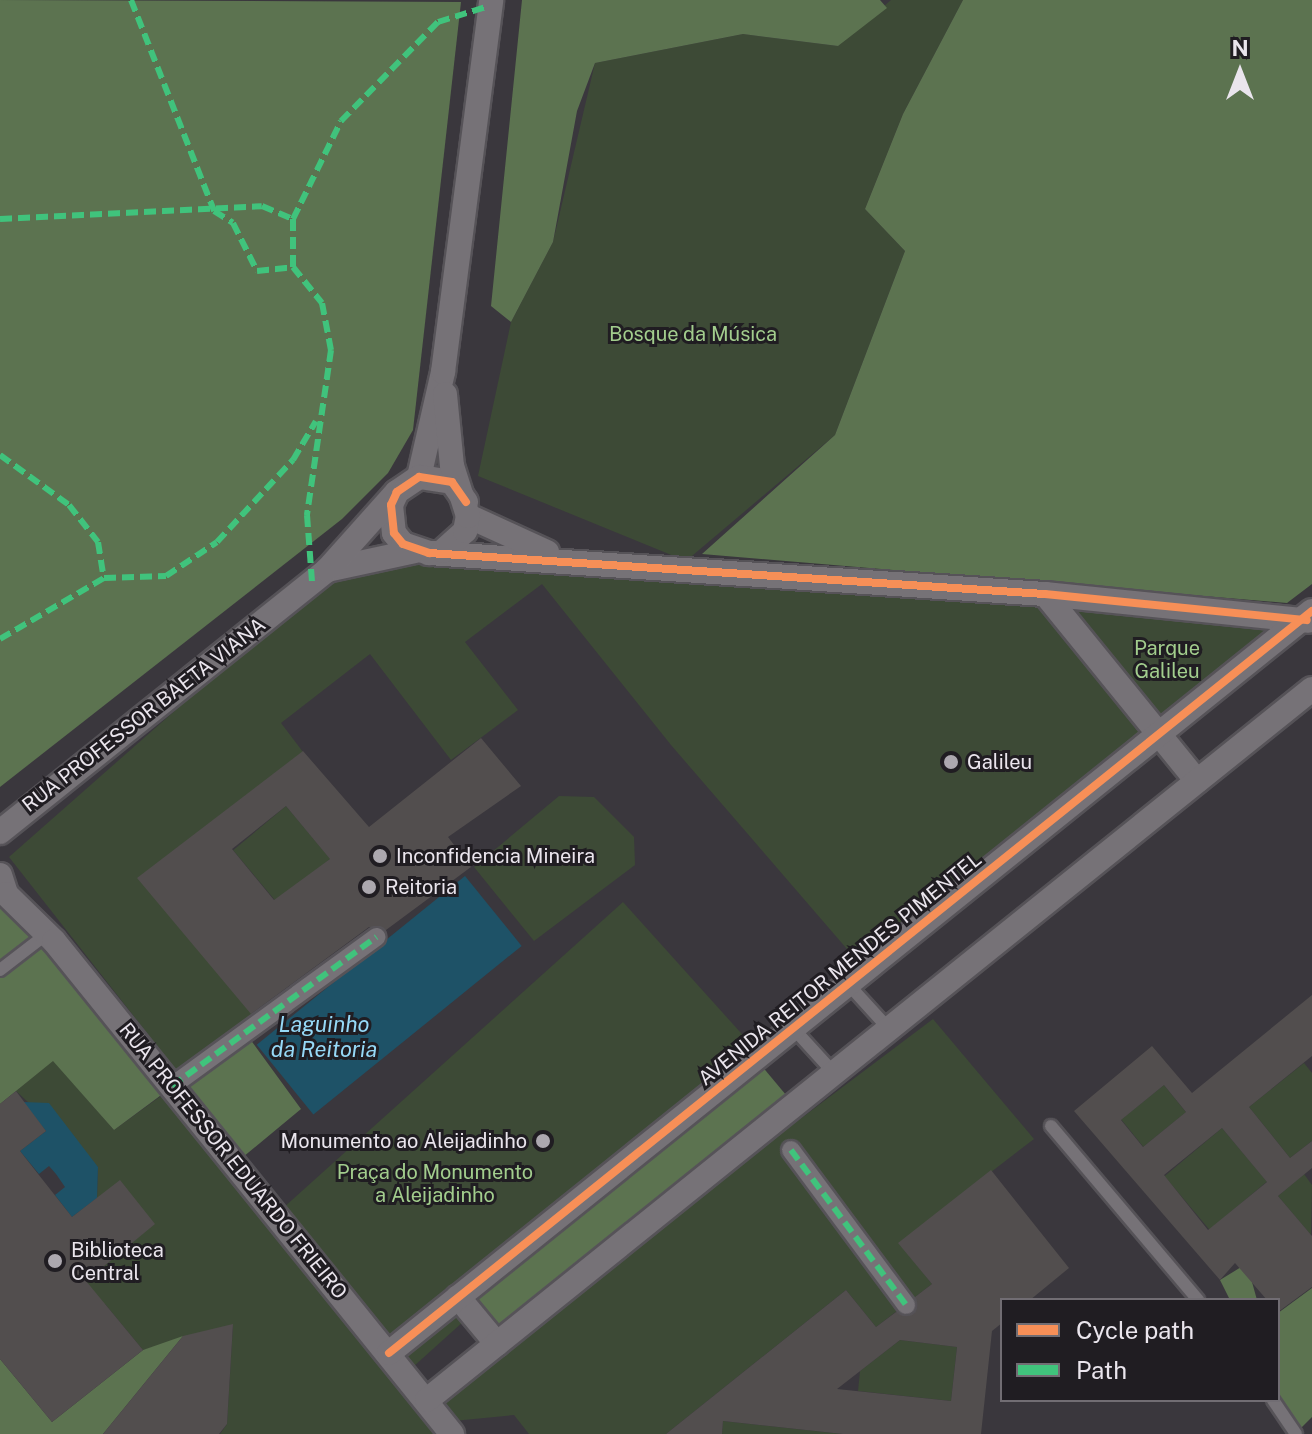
<!DOCTYPE html>
<meta charset="utf-8">
<style>
body{margin:0}
#map{position:relative;width:1312px;height:1434px;overflow:hidden;background:#3a373d;font-family:"Public Sans",sans-serif}
div>[style]{position:absolute}
.green>*{inset:0;background:#3d4a36;transform-origin:0 0}
.forest>*{inset:0;background:#5c7350;transform-origin:0 0}
.water>*{inset:0;background:#1e5267;transform-origin:0 0}
.building>*{inset:0;background:#524e4e}
.roads{filter:drop-shadow(2px 0 #565358) drop-shadow(-2px 0 #565358) drop-shadow(0 2px #565358) drop-shadow(0 -2px #565358)}
.service>*{height:12px;margin:-6px;padding:0 6px;transform-origin:6px;border-radius:6px;background:#767277}
.pedestrian>*{height:18px;margin:-9px;padding:0 9px;transform-origin:9px;border-radius:9px;background:#767277}
.minor>*{height:24px;margin:-12px;padding:0 12px;transform-origin:12px;border-radius:12px;background:#767277}
.quiet>*{height:6px;margin-top:-3px;transform-origin:0;background:repeating-linear-gradient(90deg,#40c37c 0 12px,transparent 0 18px)}
.cycleway>*{height:8px;margin:-4px;padding:0 4px;transform-origin:4px;border-radius:4px;background:#f78f57}
.dots>*{width:22px;height:22px;translate:-50% -50%;box-sizing:border-box;border:4px solid #201d22;border-radius:50%}
span{translate:-50% -50%;white-space:nowrap;text-align:center;line-height:1.15;-webkit-text-stroke:6px #201d22;paint-order:stroke}
.park-label{font-size:20px;color:#a2cd8d}
.street-label{font-size:20px;color:#eae5ed}
.poi-label{font-size:20px;color:#eae5ed}
.left{translate:0 -50%;text-align:left}
.right{translate:-100% -50%;text-align:right}
.water-label{font-size:22px;color:#96d9f7;font-style:italic}
.legend{position:absolute;left:1000px;top:1298px;width:280px;height:104px;box-sizing:border-box;background:#201d22;border:2px solid #716d73;margin:0;padding:10px 14px;list-style:none;font-size:24px;color:#eae5ed}
.legend li{display:flex;align-items:center;gap:16px;height:40px}
.legend b{width:40px;border:2px solid #716d73}
.north{position:absolute;left:1200px;top:32px;width:80px;height:80px;-webkit-text-stroke:6px #201d22;paint-order:stroke;rotate:0deg;font-size:22px;font-weight:700;line-height:32px;text-align:center;color:#eae5ed}
.north::after{content:'';display:block;margin:auto;width:28px;height:36px;background:#eae5ed;clip-path:polygon(50% 0,100% 100%,50% 72%,0 100%)}
</style>
<div id="map">
<div class="green">
<div style="clip-path:polygon(891px 0,963px 0,903px 114px,865px 209px,905px 251px,835px 435px,686px 561px,478px 476px,511px 322px,553px 242px,595px 63px,743px 34px,838px 46px)"></div>
<div style="clip-path:polygon(417px 559px,1034px 599px,1147px 726px,948px 888px,853px 956px,671px 745px,542px 584px,465px 642px,518px 710px,451px 760px,370px 654px,281px 723px,303px 752px,144px 874px,256px 1019px,176px 1070px,9px 857px,331px 573px)"></div>
<div style="clip-path:polygon(1045px 594px,1302px 619px,1159px 734px)"></div>
<div style="clip-path:polygon(559px 796px,594px 797px,634px 837px,635px 865px,534px 941px,474px 867px)"></div>
<div style="left:286px;top:806px;width:69px;height:69px;rotate:50deg"></div>
<div style="left:623px;top:902px;width:205px;height:466px;rotate:48deg"></div>
<div style="clip-path:polygon(933px 1019px,1034px 1139px,899px 1243px,932px 1284px,876px 1327px,846px 1290px,666px 1434px,529px 1434px,514px 1415px,443px 1422px,427px 1400px)"></div>
<div style="clip-path:polygon(53px 1060px,114px 1130px,172px 1088px,446px 1434px,220px 1434px,227px 1424px,233px 1325px,143px 1350px,105px 1304px,82px 1320px,65px 1299px,154px 1224px,97px 1198px,98px 1167px,16px 1091px)"></div>
<div style="clip-path:polygon(1304px 1063px,1312px 1073px,1312px 1141px,1290px 1158px,1249px 1107px)"></div>
<div style="left:1164px;top:1085px;width:35px;height:55px;rotate:51deg"></div>
<div style="left:1222px;top:1128px;width:70px;height:75px;rotate:50deg"></div>
<div style="clip-path:polygon(1304px 1174px,1312px 1185px,1311px 1235px,1278px 1196px)"></div>
<div style="clip-path:polygon(900px 1340px,957px 1347px,951px 1401px,858px 1391px,860px 1371px)"></div>
<div style="clip-path:polygon(723px 1421px,843px 1434px,722px 1434px)"></div>
</div>
<div class="forest">
<div style="clip-path:polygon(0 0,461px 2px,413px 430px,388px 473px,342px 519px,0 787px)"></div>
<div style="clip-path:polygon(522px 0,880px 0,887px 8px,838px 46px,743px 34px,595px 63px,577px 111px,553px 242px,511px 322px,491px 306px)"></div>
<div style="clip-path:polygon(963px 0,1312px 0,1312px 584px,1287px 603px,702px 554px,835px 435px,905px 251px,865px 209px,903px 114px)"></div>
<div style="clip-path:polygon(0 891px,172px 1086px,245px 1032px,301px 1109px,237px 1162px,172px 1087px,114px 1130px,53px 1061px,0 1104px)"></div>
<div style="left:755px;top:1058px;width:61px;height:381px;rotate:50deg"></div>
<div style="clip-path:polygon(1259px 1256px,1252px 1282px,1257px 1300px,1230px 1300px,1220px 1280px)"></div>
<div style="clip-path:polygon(1312px 1288px,1312px 1417px,1297px 1432px,1278px 1394px,1278px 1313px)"></div>
<div style="clip-path:polygon(183px 1336px,103px 1434px,0 1434px,0 1359px,52px 1422px,143px 1350px)"></div>
</div>
<div class="water">
<div style="left:465px;top:876px;width:90px;height:268px;rotate:51deg"></div>
<div style="clip-path:polygon(23px 1102px,49px 1103px,98px 1167px,97px 1198px,72px 1217px,55px 1195px,65px 1187px,56px 1174px,49px 1166px,39px 1174px,20px 1151px,46px 1131px)"></div>
</div>
<div class="building">
<div style="clip-path:polygon(evenodd,481px 738px,521px 786px,448px 837px,471px 867px,386px 930px,369px 927px,251px 1014px,137px 878px,303px 751px,369px 827px,481px 738px,286px 806px,330px 859px,274px 900px,232px 849px,286px 806px)"></div>
<div style="clip-path:polygon(evenodd,1312px 995px,1312px 1056px,1249px 1107px,1290px 1158px,1312px 1141px,1312px 1168px,1278px 1196px,1312px 1236px,1312px 1287px,1278px 1312px,1278px 1300px,1267px 1300px,1235px 1263px,1220px 1280px,1074px 1111px,1152px 1046px,1192px 1093px,1312px 995px,1164px 1085px,1186px 1112px,1143px 1147px,1121px 1120px,1164px 1085px,1312px 995px,1222px 1128px,1267px 1182px,1208px 1230px,1164px 1175px,1222px 1128px)"></div>
<div style="clip-path:polygon(16px 1091px,46px 1131px,20px 1151px,72px 1217px,120px 1180px,155px 1224px,86px 1281px,143px 1350px,52px 1422px,0 1359px,0 1104px)"></div>
<div style="clip-path:polygon(evenodd,991px 1170px,1069px 1268px,1030px 1300px,1002px 1300px,1002px 1323px,992px 1331px,981px 1434px,843px 1434px,723px 1421px,722px 1434px,666px 1434px,846px 1290px,876px 1327px,896px 1312px,914px 1314px,915px 1297px,932px 1284px,898px 1243px,991px 1170px,900px 1340px,957px 1347px,951px 1401px,837px 1389px,900px 1340px)"></div>
<div style="clip-path:polygon(233px 1324px,227px 1424px,219px 1434px,103px 1434px,183px 1336px)"></div>
</div>
<div class="roads">
<div class="service">
<div style="left:0;top:970px;width:61px;rotate:-37.6deg"></div>
<div style="left:848px;top:984px;width:59px;rotate:47.7deg"></div>
<div style="left:793px;top:1028px;width:59px;rotate:47.7deg"></div>
<div style="left:1051px;top:1126px;width:228px;rotate:49.8deg"></div>
<div style="left:1273px;top:1400px;width:41px;rotate:55.9deg"></div>
</div>
<div class="pedestrian">
<div style="left:172px;top:1086px;width:253px;rotate:-36.1deg"></div>
<div style="left:791px;top:1150px;width:193px;rotate:53.4deg"></div>
</div>
<div class="minor">
<div style="left:419px;top:477px;width:108px;rotate:-77.1deg"></div>
<div style="left:443px;top:372px;width:375px;rotate:-82.6deg"></div>
<div style="left:466px;top:502px;width:24px;rotate:-125deg"></div>
<div style="left:452px;top:482px;width:33px;rotate:-171deg"></div>
<div style="left:419px;top:477px;width:27px;rotate:146deg"></div>
<div style="left:397px;top:492px;width:14px;rotate:115deg"></div>
<div style="left:391px;top:505px;width:28px;rotate:84deg"></div>
<div style="left:394px;top:533px;width:14px;rotate:51deg"></div>
<div style="left:403px;top:544px;width:28px;rotate:19deg"></div>
<div style="left:429px;top:553px;width:617px;rotate:3.81deg"></div>
<div style="left:1045px;top:594px;width:265px;rotate:5.8deg"></div>
<div style="left:468px;top:516px;width:87px;rotate:24.5deg"></div>
<div style="left:443px;top:551px;width:30px;rotate:-42deg"></div>
<div style="left:465px;top:531px;width:15px;rotate:-79deg"></div>
<div style="left:468px;top:516px;width:52px;rotate:-107.7deg"></div>
<div style="left:452px;top:466px;width:72px;rotate:-95.6deg"></div>
<div style="left:327px;top:570px;width:90px;rotate:-12.2deg"></div>
<div style="left:1045px;top:594px;width:241px;rotate:50.9deg"></div>
<div style="left:0;top:832px;width:419px;rotate:-38.7deg"></div>
<div style="left:327px;top:570px;width:102px;rotate:-48.2deg"></div>
<div style="left:0;top:875px;width:20px;rotate:72deg"></div>
<div style="left:6px;top:894px;width:67px;rotate:44.4deg"></div>
<div style="left:54px;top:941px;width:634px;rotate:51.09deg"></div>
<div style="left:458px;top:1297px;width:61px;rotate:50.3deg"></div>
<div style="left:389px;top:1353px;width:1184px;rotate:-38.8deg"></div>
<div style="left:427px;top:1400px;width:1135px;rotate:-38.78deg"></div>
</div>
</div>
<div class="quiet">
<div style="left:131px;top:0;width:227px;rotate:68.5deg"></div>
<div style="left:214px;top:211px;width:22px;rotate:32deg"></div>
<div style="left:233px;top:223px;width:54px;rotate:63.4deg"></div>
<div style="left:257px;top:271px;width:36px;rotate:-6deg"></div>
<div style="left:293px;top:267px;width:46px;rotate:51.1deg"></div>
<div style="left:322px;top:303px;width:48px;rotate:79.2deg"></div>
<div style="left:331px;top:350px;width:167px;rotate:98.3deg"></div>
<div style="left:307px;top:515px;width:67px;rotate:85.7deg"></div>
<div style="left:0;top:219px;width:262px;rotate:-2.8deg"></div>
<div style="left:262px;top:206px;width:34px;rotate:23deg"></div>
<div style="left:293px;top:267px;width:48px;rotate:-90deg"></div>
<div style="left:293px;top:219px;width:109px;rotate:-63.9deg"></div>
<div style="left:341px;top:121px;width:139px;rotate:-45.6deg"></div>
<div style="left:438px;top:22px;width:53px;rotate:-17.4deg"></div>
<div style="left:0;top:455px;width:85px;rotate:35.9deg"></div>
<div style="left:69px;top:505px;width:47px;rotate:51.9deg"></div>
<div style="left:98px;top:542px;width:36px;rotate:81deg"></div>
<div style="left:0;top:639px;width:121px;rotate:-30.4deg"></div>
<div style="left:104px;top:578px;width:62px;rotate:-1.8deg"></div>
<div style="left:166px;top:576px;width:61px;rotate:-33.7deg"></div>
<div style="left:217px;top:542px;width:112px;rotate:-47.2deg"></div>
<div style="left:293px;top:460px;width:45px;rotate:-59.5deg"></div>
<div style="left:172px;top:1086px;width:253px;rotate:-36.1deg"></div>
<div style="left:791px;top:1150px;width:193px;rotate:53.4deg"></div>
</div>
<div class="cycleway">
<div style="left:466px;top:502px;width:24px;rotate:-125deg"></div>
<div style="left:452px;top:482px;width:33px;rotate:-171deg"></div>
<div style="left:419px;top:477px;width:27px;rotate:146deg"></div>
<div style="left:397px;top:492px;width:14px;rotate:115deg"></div>
<div style="left:391px;top:505px;width:28px;rotate:84deg"></div>
<div style="left:394px;top:533px;width:14px;rotate:51deg"></div>
<div style="left:403px;top:544px;width:28px;rotate:19deg"></div>
<div style="left:429px;top:553px;width:617px;rotate:3.81deg"></div>
<div style="left:1045px;top:594px;width:263px;rotate:5.7deg"></div>
<div style="left:389px;top:1353px;width:1184px;rotate:-38.8deg"></div>
</div>
<div class="dots">
<div style="left:951px;top:762px;background:#aca8af"></div>
<div style="left:380px;top:856px;background:#aca8af"></div>
<div style="left:369px;top:887px;background:#aca8af"></div>
<div style="left:543px;top:1141px;background:#aca8af"></div>
<div style="left:55px;top:1261px;background:#aca8af"></div>
</div>
<div class="park-label">
<span style="left:693px;top:334px">Bosque da Música</span>
<span style="left:1167px;top:660px">Parque<br>Galileu</span>
<span style="left:435px;top:1184px">Praça do Monumento<br>a Aleijadinho</span>
</div>
<div class="street-label">
<span style="left:144px;top:715px;rotate:-38deg">RUA PROFESSOR BAETA VIANA</span>
<span style="left:840px;top:969px;rotate:-39deg">AVENIDA REITOR MENDES PIMENTEL</span>
<span style="left:233px;top:1161px;rotate:51deg">RUA PROFESSOR EDUARDO FRIEIRO</span>
</div>
<div class="poi-label">
<span class="left" style="left:967px;top:762px">Galileu</span>
<span class="left" style="left:396px;top:856px">Inconfidencia Mineira</span>
<span class="left" style="left:385px;top:887px">Reitoria</span>
<span class="right" style="left:527px;top:1141px">Monumento ao Aleijadinho</span>
<span class="left" style="left:71px;top:1262px">Biblioteca<br>Central</span>
</div>
<div class="water-label">
<span style="left:324px;top:1037px">Laguinho<br>da Reitoria</span>
</div>
<ul class="legend">
<li><b style="height:10px;background:#f78f57"></b>Cycle path</li>
<li><b style="height:10px;background:#40c37c"></b>Path</li>
</ul>
<div class="north">N</div>
</div>
